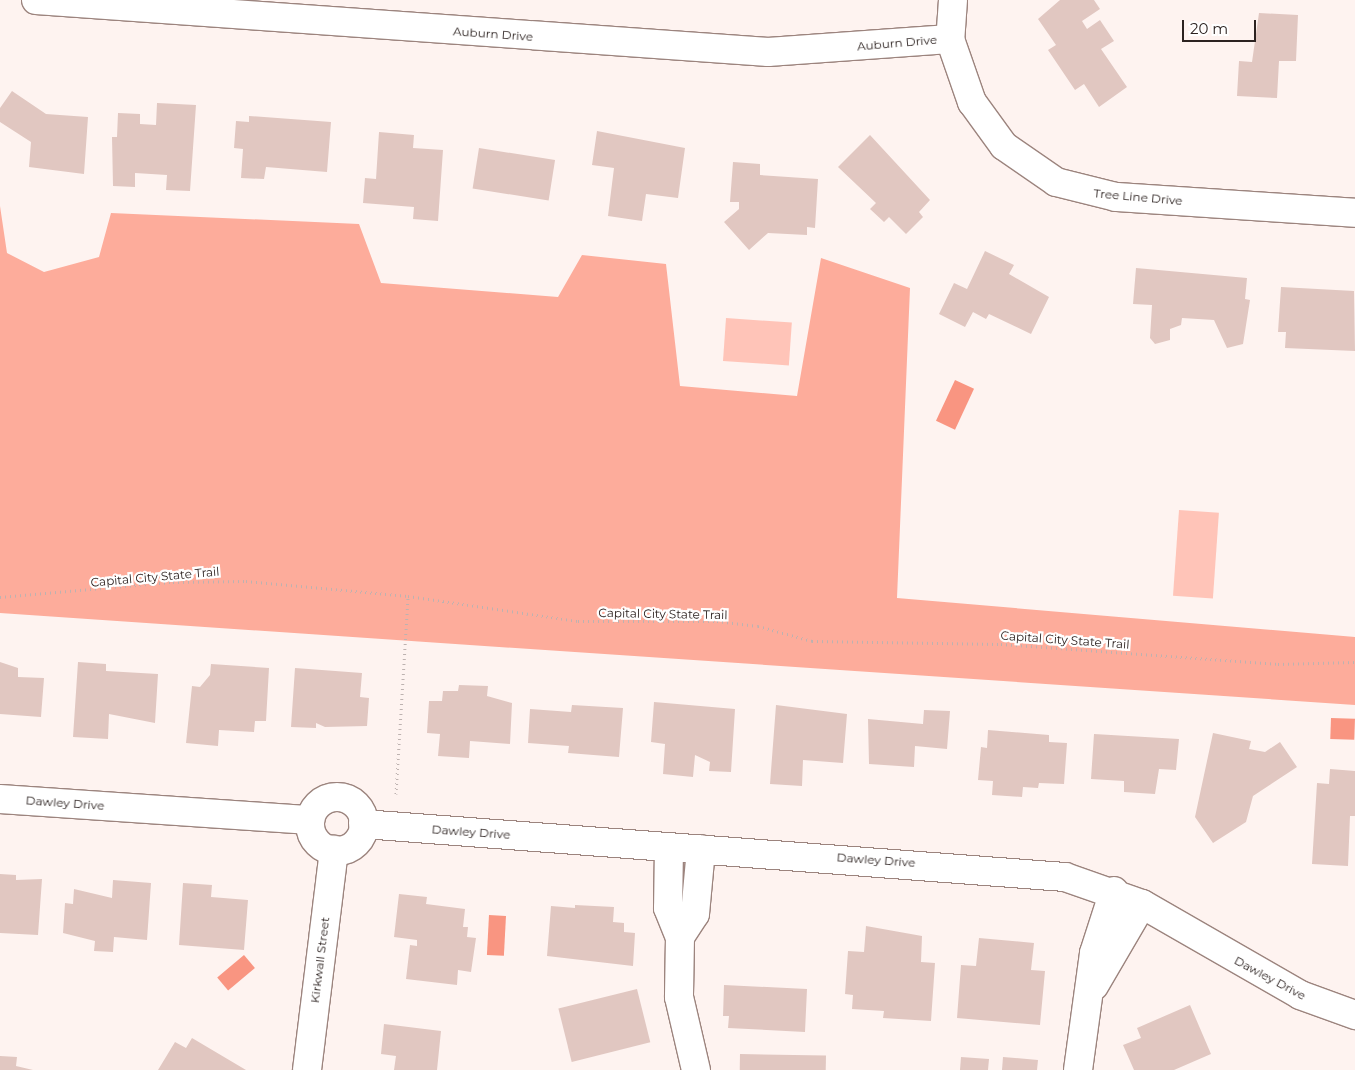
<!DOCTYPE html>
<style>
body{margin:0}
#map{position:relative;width:1355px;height:1070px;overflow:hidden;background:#fef3f0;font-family:Montserrat,sans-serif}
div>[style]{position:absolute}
.green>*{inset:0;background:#ffc4b8;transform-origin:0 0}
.forest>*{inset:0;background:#fdac9b}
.water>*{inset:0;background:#f99581;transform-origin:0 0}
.building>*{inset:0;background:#e1c7c1;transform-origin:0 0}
.path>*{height:3px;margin-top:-1.5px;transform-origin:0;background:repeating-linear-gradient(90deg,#bdb2b0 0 1px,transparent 0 5px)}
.roads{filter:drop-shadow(1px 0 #9c847e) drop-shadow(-1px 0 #9c847e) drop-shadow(0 1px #9c847e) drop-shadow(0 -1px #9c847e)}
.street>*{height:28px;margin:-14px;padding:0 14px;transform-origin:14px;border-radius:14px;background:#fff}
.street>.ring{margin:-14px;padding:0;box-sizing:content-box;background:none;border:28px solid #fff;border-radius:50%}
span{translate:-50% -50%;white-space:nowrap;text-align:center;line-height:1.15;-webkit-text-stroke:4.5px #fff;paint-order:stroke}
.street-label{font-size:12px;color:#2c2220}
.scale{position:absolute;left:1182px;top:20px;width:74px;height:22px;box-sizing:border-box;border:2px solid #2c2220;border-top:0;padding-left:6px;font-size:15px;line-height:18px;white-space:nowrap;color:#2c2220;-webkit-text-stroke:4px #fff;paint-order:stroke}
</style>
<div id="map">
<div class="green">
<div style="left:726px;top:318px;width:66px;height:43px;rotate:4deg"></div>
<div style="left:1179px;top:510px;width:40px;height:86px;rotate:4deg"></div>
</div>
<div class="forest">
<div style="clip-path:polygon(0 206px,7px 253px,44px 272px,99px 257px,111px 213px,359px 224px,381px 283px,558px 297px,582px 255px,666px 264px,680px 386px,797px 396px,821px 258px,910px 288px,897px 598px,1355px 637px,1355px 705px,0 613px)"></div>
</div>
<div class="water">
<div style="left:955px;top:380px;width:21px;height:45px;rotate:25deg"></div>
<div style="left:1331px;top:718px;width:24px;height:21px;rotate:2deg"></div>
<div style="left:489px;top:915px;width:17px;height:40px;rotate:3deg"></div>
<div style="left:244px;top:955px;width:17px;height:35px;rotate:50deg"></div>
</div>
<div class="building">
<div style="clip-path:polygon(1060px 0,1094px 0,1100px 9px,1082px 21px,1087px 29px,1100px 20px,1114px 41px,1101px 49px,1127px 87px,1099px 107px,1084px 84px,1075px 90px,1048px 50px,1056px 45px,1038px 19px)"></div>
<div style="clip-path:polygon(1259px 13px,1298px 15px,1296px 61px,1279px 61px,1277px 98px,1237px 96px,1239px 61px,1252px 62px)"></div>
<div style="clip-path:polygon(12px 91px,46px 114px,88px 117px,84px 174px,29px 167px,31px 142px,0 122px,0 108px)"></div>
<div style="clip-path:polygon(157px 103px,196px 105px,190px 191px,166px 190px,167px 175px,135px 173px,135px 187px,113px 186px,112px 137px,117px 137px,118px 113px,140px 114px,140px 124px,156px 125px)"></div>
<div style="clip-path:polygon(249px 116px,331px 122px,327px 172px,266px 167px,264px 179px,241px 178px,243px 149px,234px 148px,236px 121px,249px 122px)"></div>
<div style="clip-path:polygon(597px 131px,685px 148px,678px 198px,646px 194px,642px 221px,608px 216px,614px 168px,592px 165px)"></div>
<div style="clip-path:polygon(379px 132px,414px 135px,413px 148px,443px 150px,438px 221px,413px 219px,414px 207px,363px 203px,365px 178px,376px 179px)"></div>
<div style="clip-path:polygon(870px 135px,930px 200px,919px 212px,923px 217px,906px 234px,889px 217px,884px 222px,870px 209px,876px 203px,838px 167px)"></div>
<div style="left:479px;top:148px;width:77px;height:41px;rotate:9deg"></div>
<div style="clip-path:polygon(733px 162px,760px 164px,760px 175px,818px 179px,815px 228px,807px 227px,807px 235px,768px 233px,749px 250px,724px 222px,739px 209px,739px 202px,730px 202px)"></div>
<div style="clip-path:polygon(985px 251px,1014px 265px,1009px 274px,1049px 297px,1031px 334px,989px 314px,986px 319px,973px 312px,965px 327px,939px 314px,954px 283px,967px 289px)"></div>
<div style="clip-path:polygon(1136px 268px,1247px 278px,1245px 299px,1250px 300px,1243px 344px,1227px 348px,1214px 320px,1182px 318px,1181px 325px,1170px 329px,1170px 340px,1155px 344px,1150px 338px,1152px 305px,1133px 304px)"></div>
<div style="clip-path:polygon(1281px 287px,1354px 291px,1355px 351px,1285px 348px,1286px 332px,1278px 332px)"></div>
<div style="clip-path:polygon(0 662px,18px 668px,18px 677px,44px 678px,41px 717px,0 714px)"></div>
<div style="clip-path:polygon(78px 662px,106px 664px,106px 671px,158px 674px,155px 723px,109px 714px,108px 739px,73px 737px)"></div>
<div style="clip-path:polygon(211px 664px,269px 668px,266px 721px,255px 721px,254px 732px,219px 730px,218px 746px,186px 743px,192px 686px,200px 687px,210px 675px)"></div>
<div style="clip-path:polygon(295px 668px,362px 673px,360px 697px,369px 698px,367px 726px,325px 727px,316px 723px,316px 728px,291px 727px)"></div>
<div style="clip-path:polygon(459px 685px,488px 686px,487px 696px,512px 703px,510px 744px,470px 741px,469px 758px,438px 756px,440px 734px,427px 733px,429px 701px,442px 701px,443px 691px,458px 691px)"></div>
<div style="clip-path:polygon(654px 702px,735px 709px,731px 772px,709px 771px,710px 762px,695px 755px,693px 777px,663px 774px,665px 744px,651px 742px)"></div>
<div style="clip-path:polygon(572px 705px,623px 708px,619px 757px,568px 753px,569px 746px,528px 743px,530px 709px,571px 712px)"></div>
<div style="clip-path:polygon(776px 705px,847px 714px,843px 763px,803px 760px,802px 786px,770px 784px)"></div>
<div style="clip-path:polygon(924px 710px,950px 711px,947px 749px,915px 746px,914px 767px,869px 764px,868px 719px,923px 724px)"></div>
<div style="clip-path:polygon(988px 730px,1049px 735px,1049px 742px,1067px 743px,1064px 784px,1039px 783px,1038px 788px,1023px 787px,1022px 797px,992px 795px,993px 781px,978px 780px,981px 747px,987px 748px)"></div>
<div style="clip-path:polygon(1213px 733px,1251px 741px,1249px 749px,1265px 752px,1280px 742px,1297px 767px,1253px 796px,1246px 822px,1213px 843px,1195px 817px)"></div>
<div style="clip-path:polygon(1094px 734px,1179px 739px,1176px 770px,1159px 769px,1155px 794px,1124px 792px,1124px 781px,1091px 779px)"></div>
<div style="clip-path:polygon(1330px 769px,1355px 771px,1355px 816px,1350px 816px,1348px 866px,1312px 864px,1317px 783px,1329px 784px)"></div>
<div style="clip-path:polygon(0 874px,16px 875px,16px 880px,42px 879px,38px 935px,0 933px)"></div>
<div style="clip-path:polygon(113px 880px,151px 883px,147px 940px,114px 937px,113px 952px,94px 951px,95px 941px,63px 933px,65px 903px,73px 904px,74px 889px,112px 898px)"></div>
<div style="clip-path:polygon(183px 883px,212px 885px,211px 897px,248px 900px,244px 950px,179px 945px)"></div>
<div style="clip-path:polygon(399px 894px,427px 897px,426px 904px,465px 909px,463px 927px,468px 927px,467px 937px,476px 938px,471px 972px,458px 970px,457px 985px,406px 979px,410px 945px,417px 946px,417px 940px,394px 937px)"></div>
<div style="clip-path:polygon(575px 905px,614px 907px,613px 922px,624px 923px,624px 932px,635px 933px,633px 966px,547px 956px,551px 906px,575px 908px)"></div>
<div style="clip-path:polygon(866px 926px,922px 936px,921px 962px,935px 963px,931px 1021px,883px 1018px,884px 1011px,852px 1009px,853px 995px,845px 994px,848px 951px,864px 952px)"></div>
<div style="clip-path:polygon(979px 938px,1034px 943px,1031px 970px,1045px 971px,1040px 1025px,957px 1018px,961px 965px,976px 966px)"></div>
<div style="clip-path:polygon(724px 985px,807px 989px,805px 1032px,728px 1028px,729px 1016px,723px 1016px)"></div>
<div style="left:637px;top:989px;width:55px;height:81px;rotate:76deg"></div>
<div style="clip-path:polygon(1190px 1005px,1211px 1054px,1174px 1070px,1134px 1070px,1123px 1045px,1141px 1038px,1137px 1028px)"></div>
<div style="clip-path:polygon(384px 1024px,441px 1031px,437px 1070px,394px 1070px,396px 1056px,381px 1054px)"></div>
<div style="clip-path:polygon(192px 1038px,246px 1070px,158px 1070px,175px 1042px,186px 1048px)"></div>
<div style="left:740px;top:1054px;width:86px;height:16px;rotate:1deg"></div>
<div style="clip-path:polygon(0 1056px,17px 1057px,16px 1066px,33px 1070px,0 1070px)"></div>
<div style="clip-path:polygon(961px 1057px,989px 1059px,988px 1070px,960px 1070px)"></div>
<div style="clip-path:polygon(1003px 1057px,1038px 1060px,1037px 1070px,1002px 1070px)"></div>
</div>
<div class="path">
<div style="left:0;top:597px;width:174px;rotate:-5deg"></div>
<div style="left:173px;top:582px;width:73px;rotate:-0.8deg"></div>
<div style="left:246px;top:581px;width:163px;rotate:5.3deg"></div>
<div style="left:408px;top:596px;width:172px;rotate:8.4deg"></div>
<div style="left:578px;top:621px;width:139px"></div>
<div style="left:717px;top:621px;width:41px;rotate:7deg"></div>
<div style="left:758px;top:626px;width:56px;rotate:15.5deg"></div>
<div style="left:812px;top:641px;width:189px;rotate:0.9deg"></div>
<div style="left:1001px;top:644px;width:278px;rotate:4.1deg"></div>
<div style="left:1278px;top:664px;width:77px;rotate:-1.5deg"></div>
<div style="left:396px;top:794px;width:198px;rotate:-86.5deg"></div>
</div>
<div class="roads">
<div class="street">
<div style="left:36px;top:0;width:734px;rotate:4.06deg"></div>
<div style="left:768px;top:52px;width:182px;rotate:-4.1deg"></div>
<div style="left:953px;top:0;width:39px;rotate:94deg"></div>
<div style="left:950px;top:39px;width:67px;rotate:70.8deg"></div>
<div style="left:972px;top:102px;width:54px;rotate:54deg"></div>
<div style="left:1004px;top:146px;width:63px;rotate:34.7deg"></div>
<div style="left:1056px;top:182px;width:62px;rotate:14deg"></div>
<div style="left:1116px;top:197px;width:240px;rotate:3.8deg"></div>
<div class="ring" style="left:310px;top:797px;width:26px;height:26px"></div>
<div style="left:0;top:799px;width:311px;rotate:3.9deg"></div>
<div style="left:363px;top:824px;width:704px;rotate:4.32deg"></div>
<div style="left:1065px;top:877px;width:82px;rotate:19.3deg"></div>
<div style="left:1142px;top:904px;width:182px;rotate:29.9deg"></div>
<div style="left:1300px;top:995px;width:59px;rotate:20deg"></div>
<div style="left:669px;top:847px;width:61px;rotate:90.9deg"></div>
<div style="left:668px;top:908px;width:31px;rotate:68deg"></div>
<div style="left:680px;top:937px;width:60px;rotate:91deg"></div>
<div style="left:679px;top:997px;width:75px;rotate:76.9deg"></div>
<div style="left:680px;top:937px;width:27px;rotate:-57deg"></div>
<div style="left:695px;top:914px;width:65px;rotate:-84.7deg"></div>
<div style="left:1094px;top:986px;width:95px;rotate:-59.7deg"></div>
<div style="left:307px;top:1070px;width:222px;rotate:-83deg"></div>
<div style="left:1078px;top:1070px;width:118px;rotate:-82.2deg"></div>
<div style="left:1094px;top:953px;width:65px;rotate:-72.1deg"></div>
</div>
</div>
<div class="street-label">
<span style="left:493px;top:34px;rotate:4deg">Auburn Drive</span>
<span style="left:897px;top:43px;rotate:-5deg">Auburn Drive</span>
<span style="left:1138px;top:197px;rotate:5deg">Tree Line Drive</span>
<span style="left:155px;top:577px;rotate:-5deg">Capital City State Trail</span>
<span style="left:663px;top:614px;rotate:1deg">Capital City State Trail</span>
<span style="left:1065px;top:640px;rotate:4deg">Capital City State Trail</span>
<span style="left:65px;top:803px;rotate:4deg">Dawley Drive</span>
<span style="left:471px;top:832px;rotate:4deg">Dawley Drive</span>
<span style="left:876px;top:860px;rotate:4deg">Dawley Drive</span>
<span style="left:320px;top:960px;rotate:-83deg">Kirkwall Street</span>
<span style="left:1270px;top:978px;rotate:28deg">Dawley Drive</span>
</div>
<div class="scale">20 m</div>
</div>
